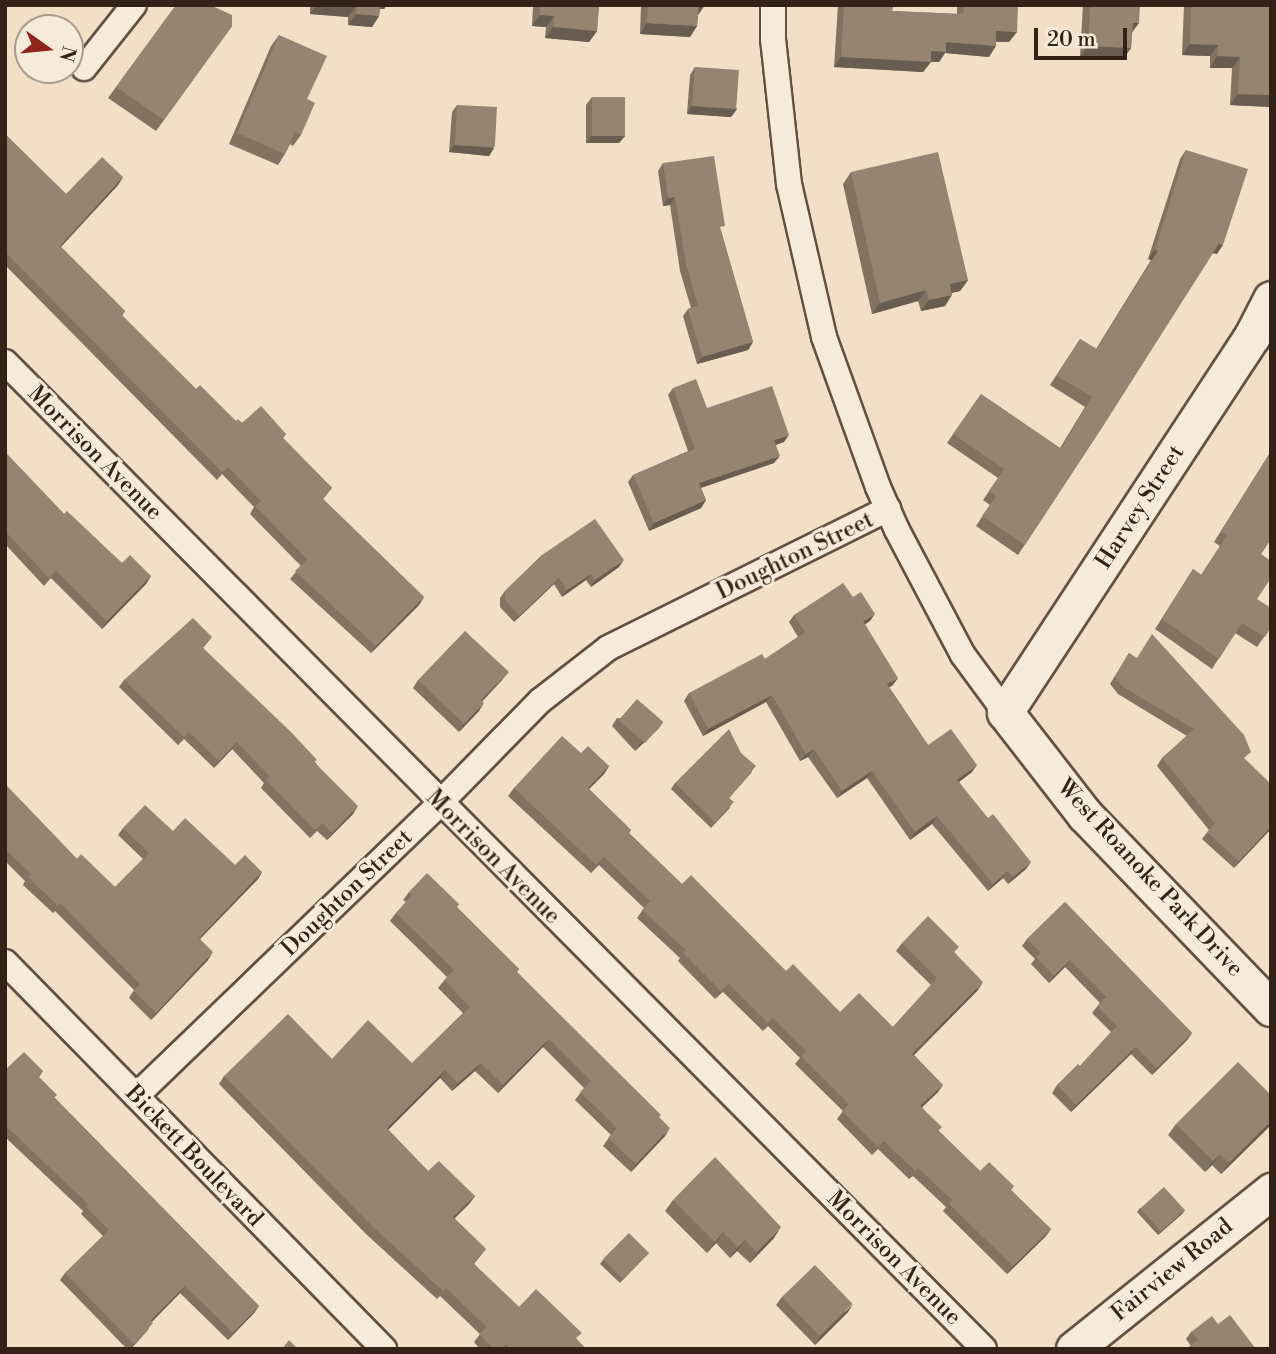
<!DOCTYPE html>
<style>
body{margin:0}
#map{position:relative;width:1276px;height:1354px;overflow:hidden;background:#f1dfc6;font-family:"Libre Bodoni",serif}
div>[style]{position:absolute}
.roads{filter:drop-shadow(2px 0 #625143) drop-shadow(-2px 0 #625143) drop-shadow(0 2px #625143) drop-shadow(0 -2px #625143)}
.street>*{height:24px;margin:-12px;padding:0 12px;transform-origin:12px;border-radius:12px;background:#f6eada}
.secondary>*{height:35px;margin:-17.5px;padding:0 17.5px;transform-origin:17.5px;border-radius:17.5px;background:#f6eada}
.wall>*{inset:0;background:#817262}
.shaded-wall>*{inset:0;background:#695c50}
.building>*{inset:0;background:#968472;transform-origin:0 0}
span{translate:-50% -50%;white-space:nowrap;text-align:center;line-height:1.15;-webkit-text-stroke:6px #f6eada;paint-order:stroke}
.street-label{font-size:23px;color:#332217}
.frame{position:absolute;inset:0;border:7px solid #332217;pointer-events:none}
.north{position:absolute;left:14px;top:14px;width:70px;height:70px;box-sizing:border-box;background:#f6eada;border:2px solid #a89a8c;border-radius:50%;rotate:105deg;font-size:19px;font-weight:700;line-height:28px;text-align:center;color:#332217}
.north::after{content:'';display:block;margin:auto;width:24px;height:32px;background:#8f2418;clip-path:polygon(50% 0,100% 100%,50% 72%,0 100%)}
.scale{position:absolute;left:1034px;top:28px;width:93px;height:32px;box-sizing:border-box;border:4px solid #332217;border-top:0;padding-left:9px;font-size:21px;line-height:24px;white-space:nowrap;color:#332217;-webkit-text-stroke:5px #f6eada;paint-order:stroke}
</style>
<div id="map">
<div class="roads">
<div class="street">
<div style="left:773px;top:5px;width:34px;rotate:90deg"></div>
<div style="left:773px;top:39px;width:146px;rotate:83.7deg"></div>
<div style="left:789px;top:184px;width:157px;rotate:77.1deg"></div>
<div style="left:824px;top:337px;width:159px;rotate:70.2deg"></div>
<div style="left:878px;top:487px;width:47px;rotate:66.2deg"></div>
<div style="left:897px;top:530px;width:141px;rotate:62.2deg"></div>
<div style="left:963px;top:655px;width:71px;rotate:53.6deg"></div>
<div style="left:84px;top:68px;width:80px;rotate:-51.6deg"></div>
<div style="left:5px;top:362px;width:1390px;rotate:45.23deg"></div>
<div style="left:5px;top:962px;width:542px;rotate:45.6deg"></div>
<div style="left:136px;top:1096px;width:422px;rotate:-43.9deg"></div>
<div style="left:440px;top:803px;width:143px;rotate:-45.6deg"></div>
<div style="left:540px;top:701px;width:86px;rotate:-37.9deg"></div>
<div style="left:608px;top:648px;width:313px;rotate:-26.4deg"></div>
</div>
<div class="secondary">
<div style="left:1271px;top:299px;width:42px;rotate:117.2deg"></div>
<div style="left:1252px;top:336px;width:450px;rotate:123.3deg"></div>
<div style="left:1005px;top:712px;width:130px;rotate:52.2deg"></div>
<div style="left:1085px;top:815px;width:268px;rotate:46.1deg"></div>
<div style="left:1074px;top:1349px;width:253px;rotate:-38.7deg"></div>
</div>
</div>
<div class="wall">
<div style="clip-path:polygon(176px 5px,232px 26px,156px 131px,108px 98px)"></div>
<div style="clip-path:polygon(310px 5px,387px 5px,384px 9px,380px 9px,379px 16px,372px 27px,348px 25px,348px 17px,310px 14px)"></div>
<div style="clip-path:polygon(504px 5px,599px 5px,597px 31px,589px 42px,545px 38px,546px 27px,532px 26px,533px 7px)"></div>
<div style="clip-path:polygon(641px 5px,705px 5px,698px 15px,697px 26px,690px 37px,640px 34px)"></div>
<div style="clip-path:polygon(838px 5px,893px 5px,892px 11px,957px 14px,957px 5px,1018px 5px,1009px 42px,996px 42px,989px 57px,945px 53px,939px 62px,931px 62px,923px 72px,834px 67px)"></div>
<div style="clip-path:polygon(1083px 5px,1140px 5px,1132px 33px,1131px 48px,1123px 59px,1080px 57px)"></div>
<div style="clip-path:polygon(1184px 5px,1271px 5px,1271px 107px,1230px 105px,1232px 68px,1210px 68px,1210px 56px,1182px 55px)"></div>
<div style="clip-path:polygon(279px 35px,307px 99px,301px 135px,293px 146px,290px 144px,285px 154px,278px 165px,229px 144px,271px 46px)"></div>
<div style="clip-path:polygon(695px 67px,737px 109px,731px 117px,687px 114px,690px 75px)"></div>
<div style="clip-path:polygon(592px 97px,625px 136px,619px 143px,586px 143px,586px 105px)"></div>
<div style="clip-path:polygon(457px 105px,494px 148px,489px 156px,449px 152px,452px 112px)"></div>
<div style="clip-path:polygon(5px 134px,66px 194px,123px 177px,118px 185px,61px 247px,125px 311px,122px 316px,196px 389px,236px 421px,286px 434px,283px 438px,332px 488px,323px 499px,424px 597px,419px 605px,371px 653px,290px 579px,301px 566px,250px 514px,254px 507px,222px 474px,217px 480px,5px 265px)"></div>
<div style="clip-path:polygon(1186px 150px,1217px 254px,1213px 253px,1101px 429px,1018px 555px,976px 526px,990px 505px,983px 500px,998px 478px,947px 443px,981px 394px,1060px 448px,1085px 407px,1050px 385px,1080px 339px,1096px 349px,1151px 260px,1148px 259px,1180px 159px)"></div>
<div style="clip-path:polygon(663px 163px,721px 231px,753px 342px,748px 350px,697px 364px,683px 316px,688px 309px,691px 308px,680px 271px,670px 205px,663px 206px,658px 171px)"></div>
<div style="clip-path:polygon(851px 172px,968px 280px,960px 291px,952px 293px,945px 306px,921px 311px,918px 301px,872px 314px,843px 184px)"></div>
<div style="clip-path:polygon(673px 388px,707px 408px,784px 442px,776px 445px,774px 463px,701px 488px,706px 500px,701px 508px,649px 531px,628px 482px,633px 475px,688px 451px,668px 395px)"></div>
<div style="clip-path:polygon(1271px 451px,1271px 539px,1261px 554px,1257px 599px,1271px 627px,1257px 647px,1235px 633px,1212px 669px,1155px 629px,1193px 569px,1201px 575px,1220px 546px,1214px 542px)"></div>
<div style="clip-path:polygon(5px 452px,64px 514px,122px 563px,151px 576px,146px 584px,102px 629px,51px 578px,44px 586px,5px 544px)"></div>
<div style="clip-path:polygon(542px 555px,619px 567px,591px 587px,586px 580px,562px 597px,554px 584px,514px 622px,500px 607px,500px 598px,505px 591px)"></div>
<div style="clip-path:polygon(794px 615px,870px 621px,865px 624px,893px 685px,889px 687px,928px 745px,972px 772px,959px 782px,1026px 869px,1008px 884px,1003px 878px,988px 891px,932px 824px,910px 840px,867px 778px,837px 798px,808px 757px,800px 761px,766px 702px,703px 736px,684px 701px,689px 693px,765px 659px,798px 637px,789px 622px)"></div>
<div style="clip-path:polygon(212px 637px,203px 648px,315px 762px,353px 814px,327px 840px,317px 831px,310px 838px,261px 788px,264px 783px,232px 749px,214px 768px,184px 739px,178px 745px,119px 687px,124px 680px)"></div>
<div style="clip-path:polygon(1129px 653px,1245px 760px,1271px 829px,1234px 868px,1202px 839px,1209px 830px,1157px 766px,1162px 758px,1187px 736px,1118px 694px,1110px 684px)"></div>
<div style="clip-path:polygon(503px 679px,482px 701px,479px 711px,459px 732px,413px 688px,418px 680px)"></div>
<div style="clip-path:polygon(617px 718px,663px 722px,658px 729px,635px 751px,612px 726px)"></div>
<div style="clip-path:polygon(581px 753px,609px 766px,604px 774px,589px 789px,631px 830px,629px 833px,682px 884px,786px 971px,840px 1012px,893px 1027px,931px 985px,896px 951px,902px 943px,955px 953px,978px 990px,914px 1055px,943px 1085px,937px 1093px,922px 1107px,939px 1131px,980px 1171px,1014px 1186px,1011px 1190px,1051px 1229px,1045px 1237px,1007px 1274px,943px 1211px,946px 1207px,913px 1176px,909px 1179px,878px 1149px,872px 1155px,837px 1119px,843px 1111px,795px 1064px,800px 1058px,768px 1026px,763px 1031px,723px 992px,715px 999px,678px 961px,680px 958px,637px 918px,644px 908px,599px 865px,591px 873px,508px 796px,514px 788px)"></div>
<div style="clip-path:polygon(741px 753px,752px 772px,729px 798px,730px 808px,711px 828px,671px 789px,675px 783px)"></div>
<div style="clip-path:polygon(5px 784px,77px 859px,115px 887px,143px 859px,118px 835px,123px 828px,173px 831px,235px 865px,262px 872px,258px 879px,200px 939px,208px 960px,151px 1020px,129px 998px,134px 990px,55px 911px,53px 913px,23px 885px,25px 881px,5px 861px)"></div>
<div style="clip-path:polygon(409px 892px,459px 904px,457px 907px,519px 969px,517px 972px,659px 1118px,665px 1136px,631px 1172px,603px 1146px,611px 1135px,575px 1100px,584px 1088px,543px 1047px,498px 1093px,475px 1071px,452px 1091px,440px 1078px,388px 1130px,428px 1171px,475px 1196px,469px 1204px,454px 1218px,486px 1249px,474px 1264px,519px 1307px,577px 1340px,586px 1349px,480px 1349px,474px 1342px,480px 1334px,440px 1296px,437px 1299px,366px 1234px,219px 1084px,224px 1076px,332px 1059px,412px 1063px,463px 1013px,438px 988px,447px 977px,390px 921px,396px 913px,406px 902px,403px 900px)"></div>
<div style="clip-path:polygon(1065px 902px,1192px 1033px,1187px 1040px,1152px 1075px,1131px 1054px,1071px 1112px,1052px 1093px,1057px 1085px,1080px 1066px,1111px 1032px,1092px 1013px,1100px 1003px,1065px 967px,1049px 983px,1031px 964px,1035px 959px,1022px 946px,1027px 939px)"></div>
<div style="clip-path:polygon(5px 1070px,43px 1071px,39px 1077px,55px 1098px,259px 1306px,254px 1313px,228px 1340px,180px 1293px,152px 1321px,148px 1330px,131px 1349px,127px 1349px,60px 1280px,65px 1273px,103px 1236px,81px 1214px,83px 1211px,5px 1137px)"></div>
<div style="clip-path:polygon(1176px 1124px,1271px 1125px,1221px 1174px,1212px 1165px,1205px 1172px,1168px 1135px)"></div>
<div style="clip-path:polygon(673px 1200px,774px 1238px,750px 1263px,737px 1251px,730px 1258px,716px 1243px,707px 1253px,665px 1211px)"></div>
<div style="clip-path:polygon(1140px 1208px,1185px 1210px,1182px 1214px,1158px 1235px,1137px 1212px)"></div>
<div style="clip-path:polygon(649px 1253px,620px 1283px,600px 1264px,603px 1260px)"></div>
<div style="clip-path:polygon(782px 1297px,848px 1312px,815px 1345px,776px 1305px)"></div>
<div style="clip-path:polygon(1218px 1324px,1191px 1346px,1186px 1339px,1191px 1332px)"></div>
</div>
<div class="shaded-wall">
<div style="clip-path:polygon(316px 5px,342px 5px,356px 6px,348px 17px,310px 14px)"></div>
<div style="clip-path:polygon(375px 5px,387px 5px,384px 9px,373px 9px)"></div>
<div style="clip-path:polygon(504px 5px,534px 5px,533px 7px)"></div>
<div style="clip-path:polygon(698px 5px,705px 5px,698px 15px)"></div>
<div style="clip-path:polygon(356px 14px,379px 16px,372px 27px,348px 25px)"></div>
<div style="clip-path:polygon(540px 15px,554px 16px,546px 27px,532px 26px)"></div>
<div style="clip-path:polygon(647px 23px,697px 26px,690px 37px,640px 34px)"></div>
<div style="clip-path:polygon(1133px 23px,1139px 23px,1131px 34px)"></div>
<div style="clip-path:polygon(553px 27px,597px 31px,589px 42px,545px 38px)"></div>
<div style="clip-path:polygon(996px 31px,1017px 32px,1009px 42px,989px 41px)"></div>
<div style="clip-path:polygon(946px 42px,996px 46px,989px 57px,945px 53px,939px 62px,929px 62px,931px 62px,923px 72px,834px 67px,841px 57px,931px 51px)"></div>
<div style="clip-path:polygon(1190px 44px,1218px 45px,1210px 56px,1182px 55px)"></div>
<div style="clip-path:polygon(1088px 46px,1131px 48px,1123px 59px,1080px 57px)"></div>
<div style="clip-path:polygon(1217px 56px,1240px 57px,1232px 68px,1210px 68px)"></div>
<div style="clip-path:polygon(1238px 94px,1271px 95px,1271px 107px,1230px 105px)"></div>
<div style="clip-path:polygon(692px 106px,737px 109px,731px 117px,687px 114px)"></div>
<div style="clip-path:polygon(591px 136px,625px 136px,619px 143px,586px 143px)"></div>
<div style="clip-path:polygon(454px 145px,494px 148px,489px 156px,449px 152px)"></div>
<div style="clip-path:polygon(123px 177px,118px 185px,55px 253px,60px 246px)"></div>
<div style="clip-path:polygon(675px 197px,670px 205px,663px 206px,668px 198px)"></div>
<div style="clip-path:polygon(1219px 243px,1223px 245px,1217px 254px,1212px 253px)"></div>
<div style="clip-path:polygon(1155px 250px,1158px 251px,1151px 260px,1148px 259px)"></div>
<div style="clip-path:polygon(968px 280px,960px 291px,942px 295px,950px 284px)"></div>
<div style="clip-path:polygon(926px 290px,918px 301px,872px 314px,880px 303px)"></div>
<div style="clip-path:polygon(952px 295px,945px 306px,921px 311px,929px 300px)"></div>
<div style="clip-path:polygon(753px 342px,748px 350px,697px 364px,702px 357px)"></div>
<div style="clip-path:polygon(789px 435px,784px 442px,769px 447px,774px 440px)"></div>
<div style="clip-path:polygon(780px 456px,774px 463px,694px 490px,699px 483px)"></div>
<div style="clip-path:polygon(706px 500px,701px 508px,649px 531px,654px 523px)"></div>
<div style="clip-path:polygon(624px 560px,619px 567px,591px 587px,595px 580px)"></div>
<div style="clip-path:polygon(591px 574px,586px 580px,562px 597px,567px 590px)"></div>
<div style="clip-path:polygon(151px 576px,146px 584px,102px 629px,107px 621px)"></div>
<div style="clip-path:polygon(559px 578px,554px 584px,514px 622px,519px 616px)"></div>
<div style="clip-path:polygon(424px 597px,419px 605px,371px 653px,376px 646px)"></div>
<div style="clip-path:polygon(875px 614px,870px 621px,858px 629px,863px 621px)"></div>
<div style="clip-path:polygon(509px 672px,503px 679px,476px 708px,481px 700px)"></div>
<div style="clip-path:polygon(898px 678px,893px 685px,882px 692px,887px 684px)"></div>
<div style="clip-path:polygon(772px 695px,766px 702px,703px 736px,708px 729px)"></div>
<div style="clip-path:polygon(484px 703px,479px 711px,459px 732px,464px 724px)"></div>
<div style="clip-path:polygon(663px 722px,658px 729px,635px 751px,641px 743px)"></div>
<div style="clip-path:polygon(237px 742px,232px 749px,214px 768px,219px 761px)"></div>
<div style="clip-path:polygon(814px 749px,808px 757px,800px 761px,806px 754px)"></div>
<div style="clip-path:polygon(977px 765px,972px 772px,952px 787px,957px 780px)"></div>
<div style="clip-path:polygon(609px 766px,604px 774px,582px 796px,588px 788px)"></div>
<div style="clip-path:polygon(872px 771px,867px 778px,837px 798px,842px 791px)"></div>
<div style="clip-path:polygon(358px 806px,353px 814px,327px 840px,332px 833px)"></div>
<div style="clip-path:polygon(937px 816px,932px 824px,910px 840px,915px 832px)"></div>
<div style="clip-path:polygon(1271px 827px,1271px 829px,1234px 868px,1239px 861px)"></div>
<div style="clip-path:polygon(1031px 862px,1026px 869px,1008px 884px,1013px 877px)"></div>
<div style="clip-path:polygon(1008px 871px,1003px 878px,988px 891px,993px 884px)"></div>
<div style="clip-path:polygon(262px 872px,258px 879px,194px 945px,199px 938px)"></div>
<div style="clip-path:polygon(213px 952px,208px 960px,151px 1020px,156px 1013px)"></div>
<div style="clip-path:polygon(1070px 960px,1065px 967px,1049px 983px,1054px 976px)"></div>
<div style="clip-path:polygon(983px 982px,978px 990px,907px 1062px,912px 1054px)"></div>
<div style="clip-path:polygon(1192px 1033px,1187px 1040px,1152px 1075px,1157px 1068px)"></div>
<div style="clip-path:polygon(549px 1039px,543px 1047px,498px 1093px,503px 1085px)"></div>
<div style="clip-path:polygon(1136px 1047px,1131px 1054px,1071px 1112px,1076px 1105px)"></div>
<div style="clip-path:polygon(481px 1063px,475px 1071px,452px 1091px,458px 1083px)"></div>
<div style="clip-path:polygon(445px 1070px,440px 1078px,382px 1136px,387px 1128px)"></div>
<div style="clip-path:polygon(943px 1085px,937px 1093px,915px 1114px,920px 1106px)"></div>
<div style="clip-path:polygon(1271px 1121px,1271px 1125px,1221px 1174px,1229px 1163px)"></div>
<div style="clip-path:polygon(670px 1128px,665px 1136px,631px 1172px,636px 1164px)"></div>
<div style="clip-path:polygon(1220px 1154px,1212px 1165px,1205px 1172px,1213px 1161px)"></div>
<div style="clip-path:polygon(475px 1196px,469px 1204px,448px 1225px,453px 1217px)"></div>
<div style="clip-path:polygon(1185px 1210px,1182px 1214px,1158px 1235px,1161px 1231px)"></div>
<div style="clip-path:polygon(781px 1227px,774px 1238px,750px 1263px,757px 1252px)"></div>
<div style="clip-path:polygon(1051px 1229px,1045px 1237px,1007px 1274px,1013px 1266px)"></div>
<div style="clip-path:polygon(723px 1232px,716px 1243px,707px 1253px,715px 1242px)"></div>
<div style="clip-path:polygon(745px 1240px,737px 1251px,730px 1258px,738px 1247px)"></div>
<div style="clip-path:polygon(185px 1286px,180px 1293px,146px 1328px,151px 1320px)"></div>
<div style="clip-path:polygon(853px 1304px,848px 1312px,815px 1345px,820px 1337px)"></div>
<div style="clip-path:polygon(259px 1306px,254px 1313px,228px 1340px,233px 1333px)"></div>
</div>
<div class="building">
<div style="clip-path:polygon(176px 5px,210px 5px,232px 15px,232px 26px,164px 120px,116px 87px)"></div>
<div style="clip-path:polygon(342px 5px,380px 5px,379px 16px,356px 14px,356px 6px)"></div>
<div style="clip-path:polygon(540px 5px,599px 5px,597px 31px,553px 27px,554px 16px,540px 15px)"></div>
<div style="clip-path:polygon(648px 5px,699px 5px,697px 26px,647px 23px)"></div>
<div style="clip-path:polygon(844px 5px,893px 5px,892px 11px,963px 14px,964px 5px,1018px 5px,1017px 32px,996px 31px,996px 46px,946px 42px,946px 52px,931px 51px,931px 62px,841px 57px)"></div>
<div style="clip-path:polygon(1090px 5px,1140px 5px,1139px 23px,1133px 23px,1131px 48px,1088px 46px)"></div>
<div style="clip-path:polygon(1191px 5px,1271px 5px,1271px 95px,1238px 94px,1240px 57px,1217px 56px,1218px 45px,1190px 44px)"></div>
<div style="clip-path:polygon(279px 35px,327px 56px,307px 99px,315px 103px,301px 135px,295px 132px,285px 154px,237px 133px)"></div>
<div style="left:695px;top:67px;width:44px;height:39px;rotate:4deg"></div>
<div style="left:592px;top:97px;width:33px;height:39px"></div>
<div style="left:457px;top:105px;width:40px;height:40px;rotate:3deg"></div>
<div style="clip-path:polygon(5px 134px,66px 194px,102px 157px,123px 177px,60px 246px,125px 311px,122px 315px,196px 389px,200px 385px,236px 421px,238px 419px,242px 423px,261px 406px,286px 434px,282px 437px,332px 488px,322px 498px,424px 597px,376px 646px,295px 571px,307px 559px,255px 506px,261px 501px,228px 467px,222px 472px,5px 252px)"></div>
<div style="clip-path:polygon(1186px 150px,1248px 169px,1223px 245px,1219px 243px,1101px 429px,1025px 545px,982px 516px,996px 496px,989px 491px,1004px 469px,953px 434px,981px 394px,1061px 449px,1092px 397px,1057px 376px,1080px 339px,1097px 349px,1158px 251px,1155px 250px)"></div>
<div style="clip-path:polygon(938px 152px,968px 280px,950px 284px,952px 295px,929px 300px,926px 290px,880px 303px,851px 172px)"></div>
<div style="clip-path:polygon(714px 156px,725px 226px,720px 227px,753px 342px,702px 357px,688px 309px,698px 306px,686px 264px,675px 197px,668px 198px,663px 163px)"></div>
<div style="clip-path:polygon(696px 379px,707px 408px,772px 386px,789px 435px,774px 440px,780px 456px,699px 483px,706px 500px,654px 523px,633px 475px,695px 449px,673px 388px)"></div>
<div style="clip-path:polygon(5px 452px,64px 514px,67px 511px,122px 563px,130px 555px,151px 576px,107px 621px,56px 571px,49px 578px,5px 531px)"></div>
<div style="clip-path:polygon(1271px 452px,1271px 539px,1261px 554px,1271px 561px,1271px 578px,1257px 599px,1271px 608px,1271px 627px,1265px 637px,1242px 623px,1219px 659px,1162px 619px,1193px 569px,1202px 575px,1227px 535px,1221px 532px)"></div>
<div style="clip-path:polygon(595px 519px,624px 560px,595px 580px,591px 574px,567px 590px,559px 578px,519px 616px,505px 600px,505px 591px,542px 555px)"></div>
<div style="clip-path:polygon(843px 583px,853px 597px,861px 592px,875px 614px,863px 621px,898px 678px,887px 684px,928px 745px,951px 729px,977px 765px,957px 780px,988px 818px,993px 814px,1031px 862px,1013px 877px,1008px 871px,993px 884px,937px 816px,915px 832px,872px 771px,842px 791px,814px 749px,806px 754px,772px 695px,708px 729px,689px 693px,762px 654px,765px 659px,805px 632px,794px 615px)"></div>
<div style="clip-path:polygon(193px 618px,212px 637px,202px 647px,292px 733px,317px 760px,314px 762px,358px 806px,332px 833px,323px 823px,315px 830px,266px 780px,270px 777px,237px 742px,219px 761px,189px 732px,184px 737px,124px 680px)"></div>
<div style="clip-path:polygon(465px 631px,509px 672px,481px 700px,484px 703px,464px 724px,418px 680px)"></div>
<div style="clip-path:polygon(1152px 634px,1244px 735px,1251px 752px,1244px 758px,1271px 784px,1271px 827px,1239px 861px,1207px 832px,1215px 824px,1162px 758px,1194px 729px,1123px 687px,1115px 677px,1129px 653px,1137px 658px)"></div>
<div style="left:637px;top:699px;width:35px;height:28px;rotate:41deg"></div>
<div style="clip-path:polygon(729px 729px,741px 753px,756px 766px,729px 798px,734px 802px,715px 822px,675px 783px)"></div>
<div style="clip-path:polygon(562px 736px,581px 753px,588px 746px,609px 766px,588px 788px,631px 830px,628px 833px,682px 884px,691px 875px,786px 971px,793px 964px,840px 1012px,859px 993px,893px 1027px,937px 978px,902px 943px,928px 916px,959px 947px,954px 952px,983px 982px,912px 1054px,943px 1085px,920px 1106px,942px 1127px,938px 1131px,980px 1171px,989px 1162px,1014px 1186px,1010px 1190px,1051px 1229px,1013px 1266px,948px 1203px,952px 1200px,918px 1168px,915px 1171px,884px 1141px,878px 1147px,842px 1111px,849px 1104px,801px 1056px,806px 1051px,773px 1018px,768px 1023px,729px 984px,721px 991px,683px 953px,686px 950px,642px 910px,650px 901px,604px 857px,596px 865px,514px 788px)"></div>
<div style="clip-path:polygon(5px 784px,77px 859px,81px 854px,115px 887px,149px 853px,123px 828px,145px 805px,173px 831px,185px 818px,235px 865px,245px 855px,262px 872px,199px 938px,213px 952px,156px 1013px,134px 991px,140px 984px,60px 903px,58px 906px,28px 877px,31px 874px,5px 849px)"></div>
<div style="clip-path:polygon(427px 873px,459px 904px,456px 907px,519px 969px,516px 971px,661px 1115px,659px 1117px,670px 1128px,636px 1164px,608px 1138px,617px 1128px,580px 1092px,591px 1081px,549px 1039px,503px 1085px,481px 1063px,458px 1083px,445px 1070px,387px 1128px,428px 1171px,439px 1161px,475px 1196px,453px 1217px,486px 1249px,473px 1263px,519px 1307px,536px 1289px,582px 1333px,576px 1338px,586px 1349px,510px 1349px,506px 1344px,502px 1349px,494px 1349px,479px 1334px,487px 1327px,446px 1288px,443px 1291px,372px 1226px,224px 1076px,288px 1014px,332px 1059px,368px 1020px,412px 1063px,470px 1007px,444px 980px,454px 970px,396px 913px,412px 895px,409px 892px)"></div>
<div style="clip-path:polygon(1065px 902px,1192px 1033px,1157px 1068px,1136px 1047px,1076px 1105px,1057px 1085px,1078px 1064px,1080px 1066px,1117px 1026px,1097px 1006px,1106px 997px,1070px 960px,1054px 976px,1036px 957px,1041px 953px,1027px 939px)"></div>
<div style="clip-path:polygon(24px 1052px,43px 1071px,38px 1076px,57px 1095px,54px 1098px,259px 1306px,233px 1333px,185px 1286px,151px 1320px,153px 1323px,134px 1344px,65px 1273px,109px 1230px,86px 1207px,89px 1205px,5px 1125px,5px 1070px)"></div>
<div style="clip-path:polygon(1238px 1062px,1271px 1095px,1271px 1121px,1229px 1163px,1220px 1154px,1213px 1161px,1176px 1124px)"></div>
<div style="clip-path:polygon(715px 1157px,781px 1227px,757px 1252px,745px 1240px,738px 1247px,723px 1232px,715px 1242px,673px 1200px)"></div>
<div style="left:1164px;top:1187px;width:31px;height:32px;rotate:48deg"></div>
<div style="left:629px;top:1233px;width:28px;height:37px;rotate:45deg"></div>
<div style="left:815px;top:1265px;width:54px;height:46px;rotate:46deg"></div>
<div style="clip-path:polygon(1230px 1315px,1256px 1349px,1186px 1349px,1198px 1340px,1191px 1332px,1212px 1316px,1218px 1324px)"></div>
<div style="clip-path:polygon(289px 1340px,298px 1349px,282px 1349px)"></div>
</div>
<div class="street-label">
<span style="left:95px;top:453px;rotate:45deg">Morrison Avenue</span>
<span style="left:1140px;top:507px;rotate:-57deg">Harvey Street</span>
<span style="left:795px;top:556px;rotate:-26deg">Doughton Street</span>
<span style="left:493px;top:857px;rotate:45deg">Morrison Avenue</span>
<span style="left:1150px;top:878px;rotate:47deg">West Roanoke Park Drive</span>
<span style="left:347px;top:893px;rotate:-44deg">Doughton Street</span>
<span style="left:194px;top:1156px;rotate:46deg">Bickett Boulevard</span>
<span style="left:894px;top:1258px;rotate:45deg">Morrison Avenue</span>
<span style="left:1172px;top:1270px;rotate:-39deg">Fairview Road</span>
</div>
<div class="frame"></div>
<div class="north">N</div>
<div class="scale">20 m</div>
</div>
